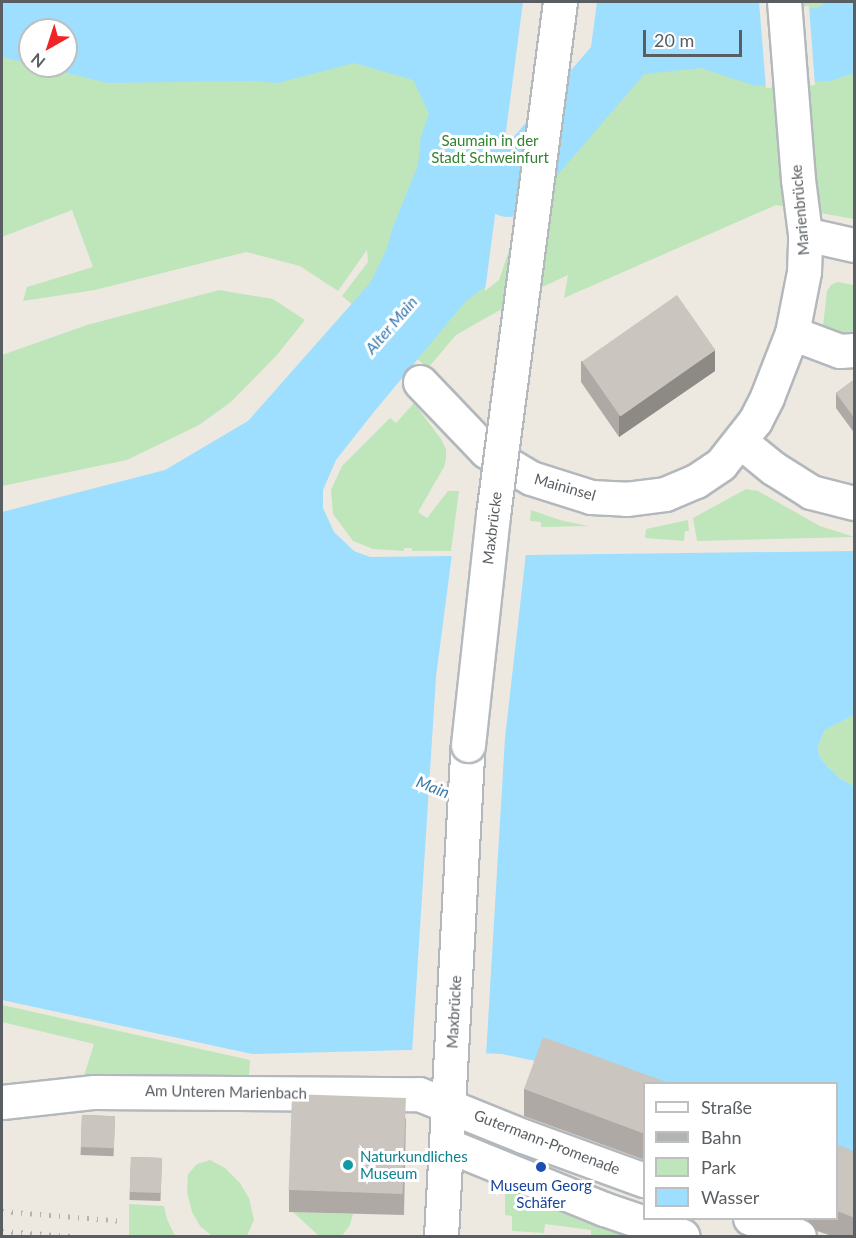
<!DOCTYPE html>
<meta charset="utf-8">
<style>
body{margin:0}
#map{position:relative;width:856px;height:1238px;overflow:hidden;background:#ede9e0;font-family:Lato,sans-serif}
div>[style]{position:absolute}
.green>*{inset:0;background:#bfe6bb}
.water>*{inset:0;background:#9edeff}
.pier>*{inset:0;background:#ede9e0}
.river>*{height:58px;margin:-29px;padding:0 29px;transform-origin:29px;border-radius:29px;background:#9edeff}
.roads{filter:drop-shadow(2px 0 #b3b8bc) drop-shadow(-2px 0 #b3b8bc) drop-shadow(0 2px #b3b8bc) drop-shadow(0 -2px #b3b8bc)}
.minor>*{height:33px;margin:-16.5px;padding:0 16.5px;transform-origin:16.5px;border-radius:16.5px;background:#fff}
.secondary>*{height:33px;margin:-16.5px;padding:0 16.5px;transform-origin:16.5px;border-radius:16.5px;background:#fff}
.rail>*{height:4.5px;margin-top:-2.25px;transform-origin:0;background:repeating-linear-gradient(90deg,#b2b3b3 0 1.5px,transparent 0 9.5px)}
.bridges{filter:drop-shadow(2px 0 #b4b9be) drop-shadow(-2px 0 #b4b9be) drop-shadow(0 2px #b4b9be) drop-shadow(0 -2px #b4b9be)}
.secondary-bridge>*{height:33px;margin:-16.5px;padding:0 16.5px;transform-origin:16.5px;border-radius:16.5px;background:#fff}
.wall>*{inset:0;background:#aea9a4;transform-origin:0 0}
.shaded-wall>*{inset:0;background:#8d8a86}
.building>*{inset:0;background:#cac5bf;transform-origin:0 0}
.dots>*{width:16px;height:16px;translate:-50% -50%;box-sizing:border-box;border:3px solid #fff;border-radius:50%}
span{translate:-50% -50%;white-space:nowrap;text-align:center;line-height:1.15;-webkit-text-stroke:6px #fff;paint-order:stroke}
.park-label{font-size:15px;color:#348230}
.street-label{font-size:15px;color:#595e62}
.culture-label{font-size:15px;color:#0d838f}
.left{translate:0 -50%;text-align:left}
.transit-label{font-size:15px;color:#164399}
.water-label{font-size:16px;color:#367aac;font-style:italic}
.frame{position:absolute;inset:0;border:3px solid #595e62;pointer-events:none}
.legend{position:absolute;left:643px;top:1082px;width:195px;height:138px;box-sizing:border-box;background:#fff;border:2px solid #bdbfc0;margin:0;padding:8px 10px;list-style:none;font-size:18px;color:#595e62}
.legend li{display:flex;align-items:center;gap:12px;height:30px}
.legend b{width:30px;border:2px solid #bdbfc0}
.north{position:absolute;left:18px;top:18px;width:60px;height:60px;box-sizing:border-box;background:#fff;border:2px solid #bdbfc0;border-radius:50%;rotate:219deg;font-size:16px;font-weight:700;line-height:24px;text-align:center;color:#595e62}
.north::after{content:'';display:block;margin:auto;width:21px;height:27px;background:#f02327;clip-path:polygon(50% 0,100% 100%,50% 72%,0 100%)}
.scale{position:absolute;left:643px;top:30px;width:99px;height:27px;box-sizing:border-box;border:3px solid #595e62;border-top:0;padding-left:8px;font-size:18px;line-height:21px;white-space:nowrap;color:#595e62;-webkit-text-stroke:4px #fff;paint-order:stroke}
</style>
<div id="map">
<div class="green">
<div style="clip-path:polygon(evenodd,2px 2px,854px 2px,854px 219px,776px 205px,564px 298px,568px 275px,526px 295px,456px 335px,428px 368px,342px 296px,368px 262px,367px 250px,338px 291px,300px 266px,246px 252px,95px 290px,23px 301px,27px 287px,93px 267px,72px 210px,2px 237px,2px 2px,30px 30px,66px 30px,66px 66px,30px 66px,30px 30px)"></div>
<div style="clip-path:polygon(837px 282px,854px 285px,854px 331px,850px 336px,822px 334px,827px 291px,831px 285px)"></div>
<div style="clip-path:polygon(219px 290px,273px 299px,305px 320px,276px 356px,231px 402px,199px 425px,127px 460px,2px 486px,2px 355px,87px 325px)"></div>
<div style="clip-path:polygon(414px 403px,441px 439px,446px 449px,446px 459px,444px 467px,418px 512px,427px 518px,448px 491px,459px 491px,451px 551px,412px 551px,412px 548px,404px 548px,404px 551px,373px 549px,353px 541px,333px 514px,331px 490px,342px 466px,390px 418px,396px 423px)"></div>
<div style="clip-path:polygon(746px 489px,758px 491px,820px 526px,854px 537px,697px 541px,693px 518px)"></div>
<div style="clip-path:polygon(531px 510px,563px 521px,589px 526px,541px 527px,541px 522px,530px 521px)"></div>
<div style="clip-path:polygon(688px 520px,689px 531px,685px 531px,684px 541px,645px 538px,646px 529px)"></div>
<div style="clip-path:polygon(854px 715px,854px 786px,841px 779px,828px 767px,819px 756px,818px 746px,825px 730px)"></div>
<div style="clip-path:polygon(2px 1005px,250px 1060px,249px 1077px,84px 1076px,94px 1044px,2px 1022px)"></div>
<div style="clip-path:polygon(210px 1160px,225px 1168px,240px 1183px,249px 1198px,254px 1220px,247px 1236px,212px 1236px,200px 1226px,192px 1212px,187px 1192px,188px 1174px,197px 1164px)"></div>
<div style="clip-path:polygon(505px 1186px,644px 1236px,591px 1236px,591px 1230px,545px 1224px,544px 1233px,512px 1231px,512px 1216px,505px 1215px)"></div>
<div style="clip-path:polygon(129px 1204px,164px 1206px,167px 1219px,175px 1236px,129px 1236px)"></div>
<div style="clip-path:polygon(293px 1212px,353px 1214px,350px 1225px,342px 1236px,319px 1236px)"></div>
</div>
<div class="water">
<div style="clip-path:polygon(2px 2px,761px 2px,774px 11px,817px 8px,827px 2px,854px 2px,854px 73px,830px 81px,756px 86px,701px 68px,608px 78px,573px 94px,540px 148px,497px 278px,466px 301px,373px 413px,336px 460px,323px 490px,323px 508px,334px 532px,354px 551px,370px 557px,854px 551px,854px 715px,825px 730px,818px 746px,819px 756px,828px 767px,841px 779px,854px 786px,854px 1167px,837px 1160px,836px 1084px,644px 1084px,502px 1054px,409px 1050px,252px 1054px,2px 1000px,2px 512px,165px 470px,248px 421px,370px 283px,386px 251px,393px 227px,418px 165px,421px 136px,429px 114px,413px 80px,354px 63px,278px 83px,252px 81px,108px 83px,38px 66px,66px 66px,66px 30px,30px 30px,30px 64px,2px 57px)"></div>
</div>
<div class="pier">
<div style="clip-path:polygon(523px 2px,597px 2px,585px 92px,575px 97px,543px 149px,499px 280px,485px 291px)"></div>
<div style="clip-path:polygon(759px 2px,766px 2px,775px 8px,809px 6px,815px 85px,766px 88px)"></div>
<div style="clip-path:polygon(526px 553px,505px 738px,486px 1056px,412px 1053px,436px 677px,452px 554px)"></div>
</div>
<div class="river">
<div style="left:508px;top:188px;width:245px;rotate:-49.3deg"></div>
</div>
<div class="roads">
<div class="minor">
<div style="left:805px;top:234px;width:50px;rotate:12.7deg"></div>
<div style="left:792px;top:333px;width:51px;rotate:20.6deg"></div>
<div style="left:840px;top:351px;width:14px;rotate:-4deg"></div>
<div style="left:420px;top:382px;width:95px;rotate:46.3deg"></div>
<div style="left:486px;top:451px;width:52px;rotate:31deg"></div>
<div style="left:531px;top:478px;width:63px;rotate:17.6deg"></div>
<div style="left:591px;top:497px;width:35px;rotate:3deg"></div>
<div style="left:626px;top:499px;width:39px;rotate:-7deg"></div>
<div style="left:665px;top:494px;width:34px;rotate:-23deg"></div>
<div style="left:696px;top:481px;width:30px;rotate:-34deg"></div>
<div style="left:721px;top:464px;width:55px;rotate:-51.7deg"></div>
<div style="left:755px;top:421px;width:27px;rotate:-63deg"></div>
<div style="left:767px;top:397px;width:69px;rotate:-68.7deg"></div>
<div style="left:792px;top:333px;width:62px;rotate:-78.9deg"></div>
<div style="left:804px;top:272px;width:38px;rotate:-88deg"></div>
<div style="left:805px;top:234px;width:55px;rotate:-97.3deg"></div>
<div style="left:798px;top:179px;width:178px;rotate:-94.5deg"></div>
<div style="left:741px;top:442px;width:41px;rotate:39.1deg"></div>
<div style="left:773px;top:468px;width:45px;rotate:32.3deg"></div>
<div style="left:811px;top:492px;width:44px;rotate:14.3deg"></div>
<div style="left:2px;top:1102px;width:93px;rotate:-6.2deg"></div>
<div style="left:94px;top:1092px;width:325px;rotate:0.4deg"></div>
<div style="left:419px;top:1094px;width:112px;rotate:22deg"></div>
<div style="left:523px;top:1136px;width:129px;rotate:20deg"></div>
<div style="left:750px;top:1218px;width:52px;rotate:20.2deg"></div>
</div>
<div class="secondary">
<div style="left:447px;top:1145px;width:170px;rotate:22.2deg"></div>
<div style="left:604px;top:1209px;width:83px;rotate:18.9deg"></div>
<div style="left:441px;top:1236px;width:492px;rotate:-86.9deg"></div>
</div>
</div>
<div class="rail">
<div style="left:2px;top:1211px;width:122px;rotate:4.7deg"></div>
<div style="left:2px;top:1231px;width:71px;rotate:4deg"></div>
</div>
<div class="bridges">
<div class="secondary-bridge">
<div style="left:468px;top:745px;width:231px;rotate:-83.8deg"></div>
<div style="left:493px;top:515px;width:517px;rotate:-82.56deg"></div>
</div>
</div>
<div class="wall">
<div style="clip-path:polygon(581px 361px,715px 371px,619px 437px,581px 382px)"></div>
<div style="clip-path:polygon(855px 379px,855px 434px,836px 408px,836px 393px)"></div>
<div style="clip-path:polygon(645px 1083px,645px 1160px,524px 1116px,524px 1089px)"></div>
<div style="left:82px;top:1115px;width:33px;height:40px;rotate:2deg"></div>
<div style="clip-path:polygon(406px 1118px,404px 1215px,289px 1212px,289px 1190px)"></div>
<div style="clip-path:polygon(837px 1145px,855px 1152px,855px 1236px,832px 1236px,817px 1231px,806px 1218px,837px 1218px)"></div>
<div style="left:131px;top:1157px;width:31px;height:43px;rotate:2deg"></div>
</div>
<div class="shaded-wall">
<div style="clip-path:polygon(715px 350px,715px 371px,619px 437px,619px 416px)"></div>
</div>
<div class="building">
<div style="left:677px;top:295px;width:67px;height:116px;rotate:55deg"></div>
<div style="clip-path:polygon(855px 379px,855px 419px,836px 393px)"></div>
<div style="clip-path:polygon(543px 1037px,669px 1083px,645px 1083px,645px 1134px,524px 1089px)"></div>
<div style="left:292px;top:1094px;width:114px;height:96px;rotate:2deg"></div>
<div style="left:82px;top:1115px;width:33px;height:32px;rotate:2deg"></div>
<div style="clip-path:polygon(837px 1145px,855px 1152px,855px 1218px,837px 1211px)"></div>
<div style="left:131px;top:1157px;width:31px;height:35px;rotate:2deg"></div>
</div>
<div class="dots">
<div style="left:348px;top:1165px;background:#0f9aa8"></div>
<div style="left:541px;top:1167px;background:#1a4fb4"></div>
</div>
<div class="park-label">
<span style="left:490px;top:149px">Saumain in der<br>Stadt Schweinfurt</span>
</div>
<div class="street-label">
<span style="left:800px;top:210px;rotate:-95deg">Marienbrücke</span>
<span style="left:565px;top:487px;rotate:16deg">Maininsel</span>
<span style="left:492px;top:528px;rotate:-83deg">Maxbrücke</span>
<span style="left:454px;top:1012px;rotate:-87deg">Maxbrücke</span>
<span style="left:226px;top:1092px;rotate:1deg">Am Unteren Marienbach</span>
<span style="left:547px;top:1142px;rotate:21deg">Gutermann-Promenade</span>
</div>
<div class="culture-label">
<span class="left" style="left:360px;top:1165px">Naturkundliches<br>Museum</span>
</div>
<div class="transit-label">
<span style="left:541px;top:1194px">Museum Georg<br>Schäfer</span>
</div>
<div class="water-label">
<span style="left:391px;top:325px;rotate:-49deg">Alter Main</span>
<span style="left:433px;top:787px;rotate:21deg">Main</span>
</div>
<div class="frame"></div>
<ul class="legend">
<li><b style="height:8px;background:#fff"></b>Straße</li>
<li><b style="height:8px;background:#b2b3b3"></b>Bahn</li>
<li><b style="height:16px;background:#bfe6bb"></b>Park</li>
<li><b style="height:16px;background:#9edeff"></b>Wasser</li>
</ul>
<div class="north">N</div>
<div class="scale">20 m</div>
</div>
